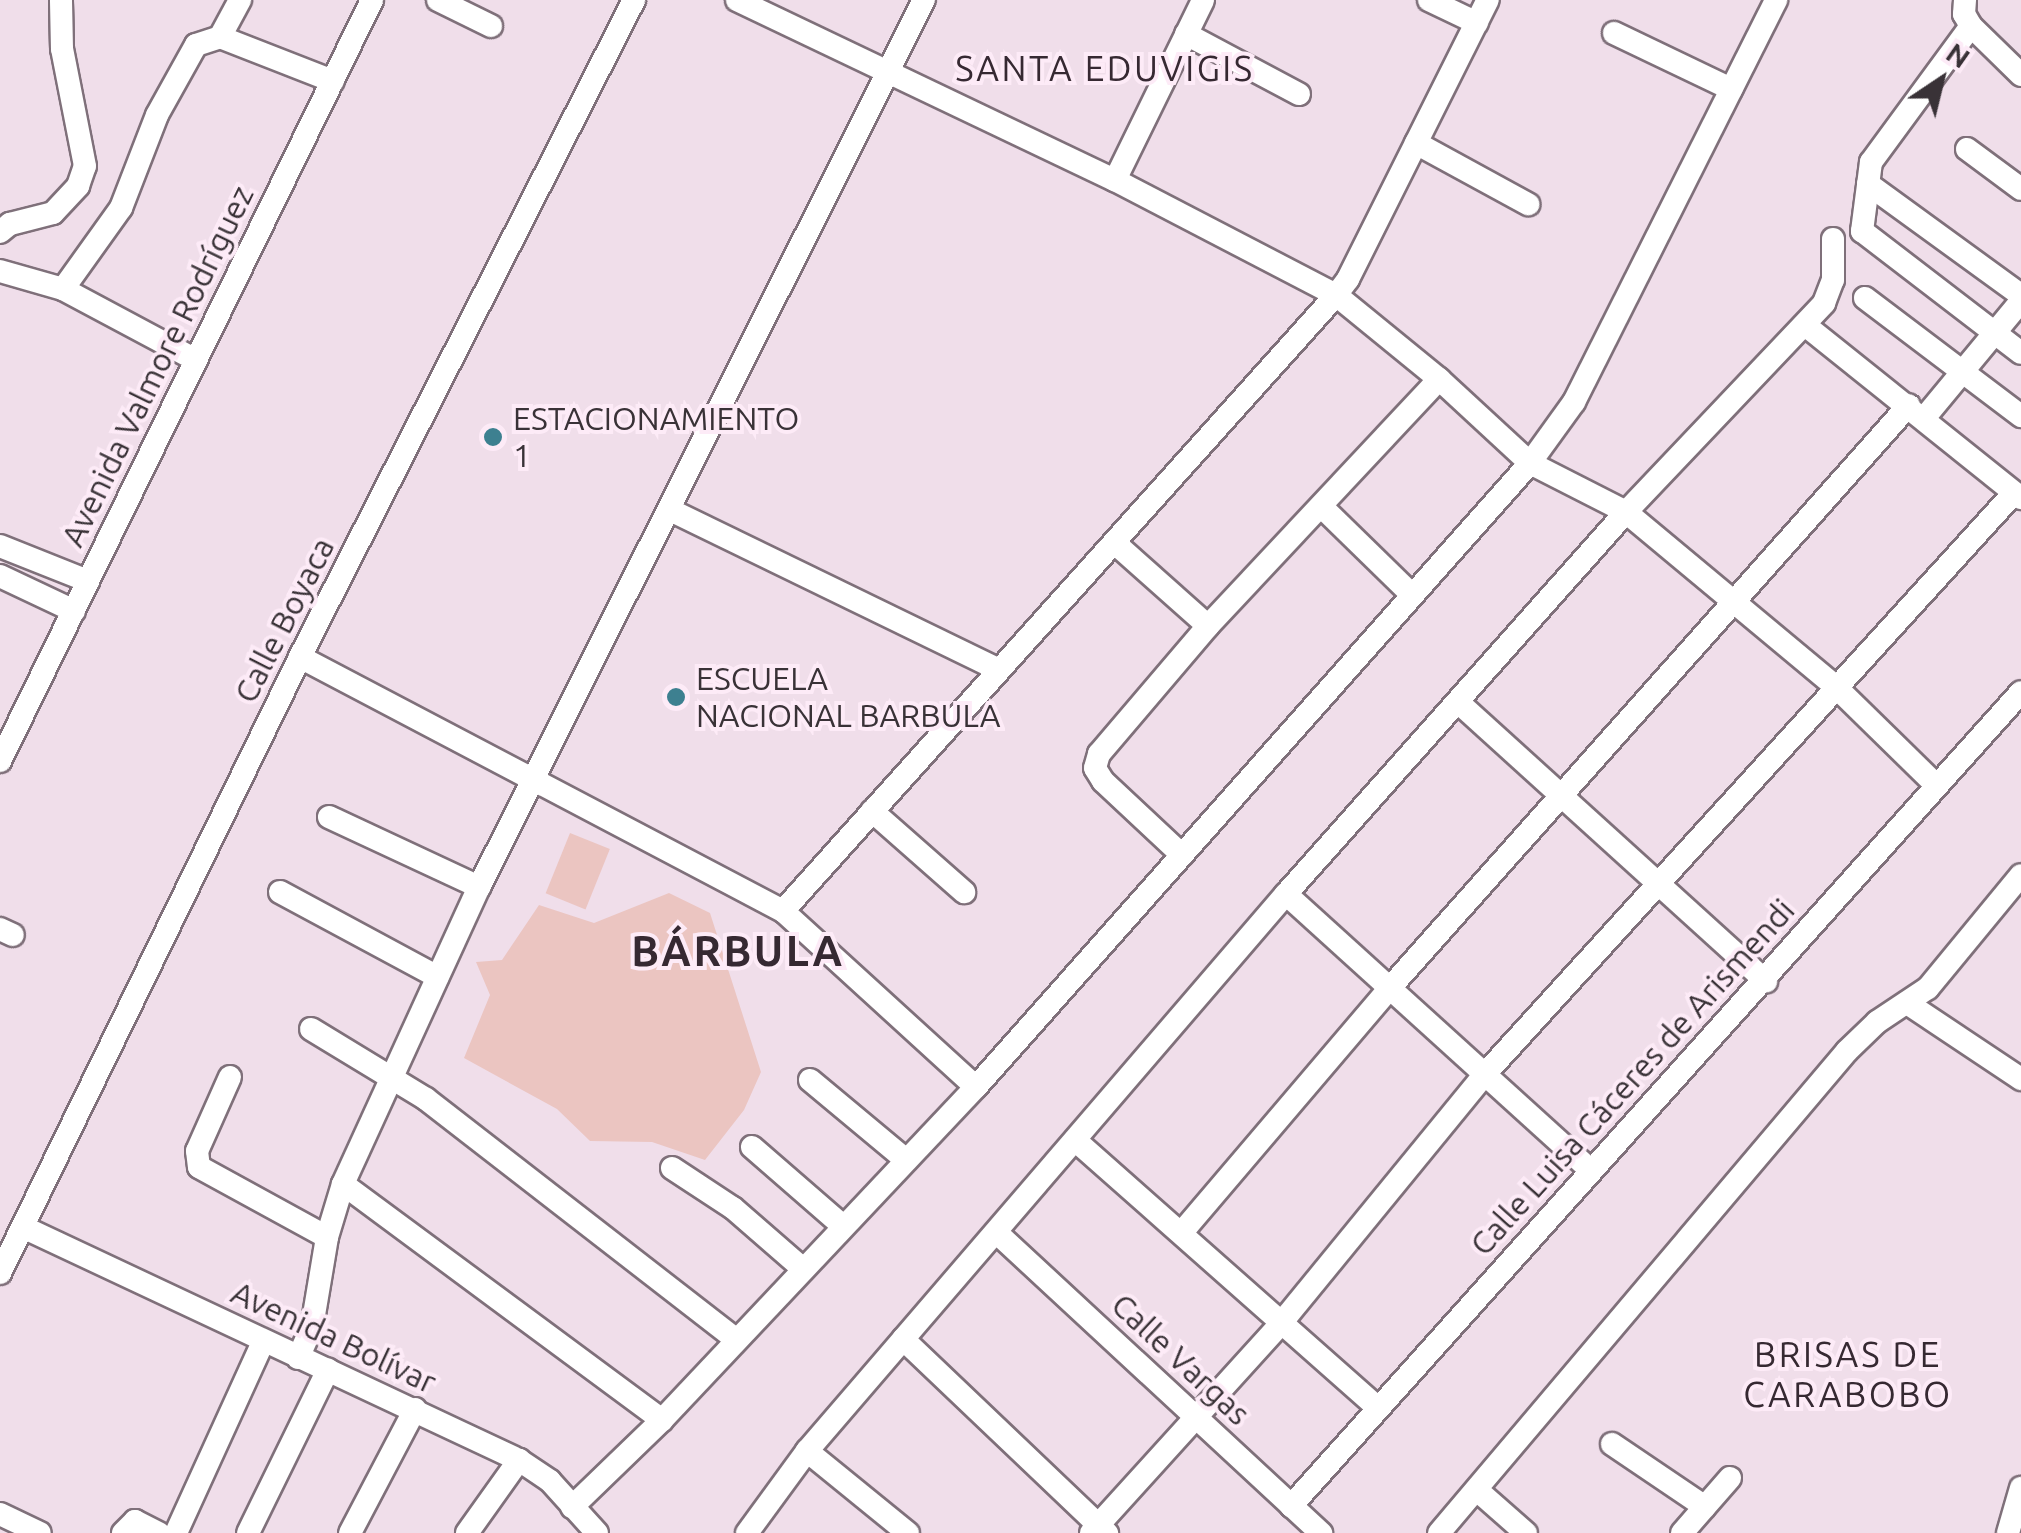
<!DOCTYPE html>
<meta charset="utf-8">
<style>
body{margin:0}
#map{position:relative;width:2021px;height:1533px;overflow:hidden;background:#f0deea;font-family:Ubuntu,sans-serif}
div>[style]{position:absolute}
.green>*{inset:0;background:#ebc5c1;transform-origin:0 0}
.roads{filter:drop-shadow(2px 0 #7f707a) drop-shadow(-2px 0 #7f707a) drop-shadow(0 2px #7f707a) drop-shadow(0 -2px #7f707a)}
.minor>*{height:22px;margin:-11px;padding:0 11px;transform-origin:11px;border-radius:11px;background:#fff}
.dots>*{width:28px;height:28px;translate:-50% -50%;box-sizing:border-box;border:5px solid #fdebf7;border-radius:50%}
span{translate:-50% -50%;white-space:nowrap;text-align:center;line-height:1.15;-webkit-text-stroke:8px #fdebf7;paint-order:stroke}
.street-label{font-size:32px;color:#393237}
.poi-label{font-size:32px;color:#393237}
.left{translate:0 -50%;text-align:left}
.neighbourhood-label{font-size:35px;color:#362932;letter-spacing:2.5px}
.district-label{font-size:42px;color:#362932;font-weight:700;letter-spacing:2.5px}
.north{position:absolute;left:1891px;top:30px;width:100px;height:100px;-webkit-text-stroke:8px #fdebf7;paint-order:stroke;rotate:35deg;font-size:28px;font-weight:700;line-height:40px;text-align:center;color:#393237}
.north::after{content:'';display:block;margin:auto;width:35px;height:45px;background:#393237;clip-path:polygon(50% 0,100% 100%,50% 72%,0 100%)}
</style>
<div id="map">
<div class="green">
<div style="left:570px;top:833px;width:43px;height:65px;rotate:22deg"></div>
<div style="clip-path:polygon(669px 893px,710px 913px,761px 1072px,744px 1110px,705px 1160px,652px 1142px,590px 1141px,557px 1109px,464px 1058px,490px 995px,476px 962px,502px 960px,539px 905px,594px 923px)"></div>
</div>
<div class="roads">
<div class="minor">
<div style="left:438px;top:0;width:59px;rotate:26.1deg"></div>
<div style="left:737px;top:0;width:419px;rotate:25.5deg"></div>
<div style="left:1115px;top:180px;width:249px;rotate:27.5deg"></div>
<div style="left:1336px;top:295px;width:133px;rotate:39.2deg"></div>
<div style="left:1439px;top:379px;width:124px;rotate:42.7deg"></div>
<div style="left:1530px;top:463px;width:108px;rotate:27deg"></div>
<div style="left:1626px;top:512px;width:273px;rotate:39.8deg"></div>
<div style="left:1836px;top:687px;width:141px;rotate:44.4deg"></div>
<div style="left:1429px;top:0;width:53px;rotate:25.6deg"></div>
<div style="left:1965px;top:0;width:14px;rotate:94deg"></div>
<div style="left:1964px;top:14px;width:14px;rotate:60deg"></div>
<div style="left:1971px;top:26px;width:70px;rotate:44.4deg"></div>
<div style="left:1971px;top:26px;width:169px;rotate:126.3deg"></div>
<div style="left:1871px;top:162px;width:70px;rotate:97.4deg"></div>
<div style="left:1862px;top:231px;width:200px;rotate:37.5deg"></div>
<div style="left:1614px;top:33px;width:130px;rotate:25.6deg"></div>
<div style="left:1186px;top:34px;width:128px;rotate:28deg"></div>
<div style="left:220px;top:37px;width:42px;rotate:-61.6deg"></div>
<div style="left:1416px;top:143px;width:128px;rotate:28.6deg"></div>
<div style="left:1967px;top:149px;width:67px;rotate:36.5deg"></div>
<div style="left:1115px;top:180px;width:200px;rotate:-63.9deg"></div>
<div style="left:1868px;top:184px;width:189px;rotate:36deg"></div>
<div style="left:0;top:232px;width:13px;rotate:-39deg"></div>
<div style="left:10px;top:224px;width:44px;rotate:-14.3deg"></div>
<div style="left:53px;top:213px;width:37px;rotate:-47deg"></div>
<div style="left:78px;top:186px;width:21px;rotate:-71deg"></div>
<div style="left:85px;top:166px;width:119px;rotate:-101.1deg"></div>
<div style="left:62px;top:49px;width:49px;rotate:-91.2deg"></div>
<div style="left:0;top:271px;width:66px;rotate:15.9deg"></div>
<div style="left:63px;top:289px;width:151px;rotate:28.1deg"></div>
<div style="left:63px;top:289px;width:100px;rotate:-54.4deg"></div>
<div style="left:121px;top:208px;width:100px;rotate:-68.8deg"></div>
<div style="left:157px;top:115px;width:80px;rotate:-60.9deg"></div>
<div style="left:196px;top:45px;width:25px;rotate:-18deg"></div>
<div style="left:220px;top:37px;width:121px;rotate:21.3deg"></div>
<div style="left:1865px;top:298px;width:196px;rotate:37.1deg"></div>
<div style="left:1805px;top:325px;width:277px;rotate:38.7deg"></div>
<div style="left:1925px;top:417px;width:151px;rotate:-50.4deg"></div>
<div style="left:1321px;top:506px;width:124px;rotate:44.3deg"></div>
<div style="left:670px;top:510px;width:364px;rotate:25.9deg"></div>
<div style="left:1116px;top:544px;width:123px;rotate:41.7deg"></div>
<div style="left:0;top:546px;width:95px;rotate:21.7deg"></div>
<div style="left:0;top:576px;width:82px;rotate:25.3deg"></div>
<div style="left:300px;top:657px;width:546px;rotate:27.74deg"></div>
<div style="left:783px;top:911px;width:261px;rotate:42.4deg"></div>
<div style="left:1458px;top:702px;width:416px;rotate:42.2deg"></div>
<div style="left:0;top:761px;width:847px;rotate:-63.95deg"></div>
<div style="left:872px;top:811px;width:123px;rotate:41.4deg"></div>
<div style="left:329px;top:817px;width:166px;rotate:25deg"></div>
<div style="left:1182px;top:855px;width:108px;rotate:-136.9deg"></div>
<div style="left:1103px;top:781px;width:15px;rotate:-122deg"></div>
<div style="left:1095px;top:768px;width:15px;rotate:-74deg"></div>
<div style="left:1099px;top:754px;width:168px;rotate:-49.6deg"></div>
<div style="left:1208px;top:626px;width:338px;rotate:-46.9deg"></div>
<div style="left:280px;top:892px;width:179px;rotate:28.3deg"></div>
<div style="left:1286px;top:894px;width:409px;rotate:42.2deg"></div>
<div style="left:783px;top:911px;width:828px;rotate:-48.08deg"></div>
<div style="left:1336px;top:295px;width:20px;rotate:-53deg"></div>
<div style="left:1348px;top:279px;width:312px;rotate:-63.4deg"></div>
<div style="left:0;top:929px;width:14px;rotate:25deg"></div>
<div style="left:1907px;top:1003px;width:137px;rotate:33.7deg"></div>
<div style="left:311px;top:1029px;width:135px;rotate:31.3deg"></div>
<div style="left:426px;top:1099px;width:391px;rotate:37.8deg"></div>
<div style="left:230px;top:1077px;width:81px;rotate:114deg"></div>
<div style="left:197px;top:1151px;width:16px;rotate:83deg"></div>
<div style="left:199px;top:1167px;width:146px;rotate:28.7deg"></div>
<div style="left:810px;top:1080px;width:125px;rotate:39.8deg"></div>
<div style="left:1075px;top:1140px;width:405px;rotate:41.5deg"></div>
<div style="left:752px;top:1147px;width:121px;rotate:41deg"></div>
<div style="left:672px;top:1168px;width:73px;rotate:33.3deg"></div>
<div style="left:733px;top:1208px;width:91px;rotate:41deg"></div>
<div style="left:343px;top:1184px;width:397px;rotate:36.5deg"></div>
<div style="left:25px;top:1228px;width:546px;rotate:25.16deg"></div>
<div style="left:519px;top:1460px;width:37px;rotate:34deg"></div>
<div style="left:550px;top:1481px;width:70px;rotate:47.9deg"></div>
<div style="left:1183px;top:1231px;width:316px;rotate:-49.6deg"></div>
<div style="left:1388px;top:990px;width:783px;rotate:-48.31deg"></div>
<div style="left:997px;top:1233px;width:442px;rotate:42.8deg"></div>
<div style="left:0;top:1273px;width:685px;rotate:-64.03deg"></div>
<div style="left:300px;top:657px;width:737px;rotate:-63.05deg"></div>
<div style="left:903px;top:1339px;width:282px;rotate:43.6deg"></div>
<div style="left:298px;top:1358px;width:34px;rotate:-66deg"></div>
<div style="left:312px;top:1327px;width:91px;rotate:-80.5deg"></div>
<div style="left:327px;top:1237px;width:55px;rotate:-73.2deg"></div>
<div style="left:343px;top:1184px;width:327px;rotate:-65.4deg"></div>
<div style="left:479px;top:887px;width:992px;rotate:-63.36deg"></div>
<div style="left:1612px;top:1444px;width:112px;rotate:34.1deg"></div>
<div style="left:807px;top:1451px;width:130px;rotate:39.1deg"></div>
<div style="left:1477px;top:1490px;width:65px;rotate:41.3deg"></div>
<div style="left:1291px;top:1506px;width:1093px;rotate:-48.11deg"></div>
<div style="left:572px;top:1507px;width:125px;rotate:-44deg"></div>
<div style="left:662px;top:1420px;width:458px;rotate:-46.7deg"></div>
<div style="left:976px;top:1087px;width:834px;rotate:-48.4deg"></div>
<div style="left:1530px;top:463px;width:75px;rotate:-54.2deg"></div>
<div style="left:1574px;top:402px;width:450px;rotate:-63.3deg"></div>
<div style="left:0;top:1514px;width:44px;rotate:25.4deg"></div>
<div style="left:123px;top:1533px;width:17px;rotate:-45deg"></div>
<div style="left:135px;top:1521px;width:27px;rotate:27deg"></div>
<div style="left:176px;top:1533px;width:210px;rotate:-65.5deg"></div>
<div style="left:248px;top:1533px;width:182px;rotate:-63.9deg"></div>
<div style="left:350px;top:1533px;width:140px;rotate:-62.3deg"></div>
<div style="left:467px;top:1533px;width:90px;rotate:-54.5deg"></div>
<div style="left:747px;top:1533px;width:102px;rotate:-53.8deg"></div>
<div style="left:807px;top:1451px;width:735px;rotate:-49.31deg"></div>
<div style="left:1286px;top:894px;width:511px;rotate:-48.33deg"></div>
<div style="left:1626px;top:512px;width:288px;rotate:-46.5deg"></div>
<div style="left:1824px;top:303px;width:25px;rotate:-69deg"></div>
<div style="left:1833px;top:280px;width:41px;rotate:-90deg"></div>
<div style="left:1091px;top:1533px;width:285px;rotate:-47.8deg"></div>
<div style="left:1282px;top:1322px;width:322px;rotate:-50.7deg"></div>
<div style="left:1486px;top:1073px;width:784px;rotate:-47.69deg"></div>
<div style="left:1439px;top:1533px;width:631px;rotate:-49.75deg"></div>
<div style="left:1847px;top:1051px;width:42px;rotate:-44deg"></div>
<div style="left:1877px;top:1022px;width:61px;rotate:-33.7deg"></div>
<div style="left:1928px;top:988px;width:146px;rotate:-50.5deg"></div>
<div style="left:1682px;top:1533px;width:73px;rotate:-48.9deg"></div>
<div style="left:2008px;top:1533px;width:47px;rotate:-73.9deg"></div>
</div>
</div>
<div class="dots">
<div style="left:493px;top:437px;background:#3d8090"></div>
<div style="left:676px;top:697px;background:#3d8090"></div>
</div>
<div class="street-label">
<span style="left:157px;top:366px;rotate:-64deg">Avenida Valmore Rodríguez</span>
<span style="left:284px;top:620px;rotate:-63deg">Calle Boyaca</span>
<span style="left:1632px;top:1077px;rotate:-48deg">Calle Luisa Cáceres de Arismendi</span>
<span style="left:334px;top:1337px;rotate:25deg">Avenida Bolívar</span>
<span style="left:1181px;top:1359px;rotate:43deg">Calle Vargas</span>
</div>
<div class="poi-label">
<span class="left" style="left:513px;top:437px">ESTACIONAMIENTO<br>1</span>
<span class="left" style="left:696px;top:697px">ESCUELA<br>NACIONAL BARBULA</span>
</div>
<div class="neighbourhood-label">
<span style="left:1105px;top:68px">SANTA EDUVIGIS</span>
<span style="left:1848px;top:1374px">BRISAS DE<br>CARABOBO</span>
</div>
<div class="district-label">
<span style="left:738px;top:951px">BÁRBULA</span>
</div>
<div class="north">N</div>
</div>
